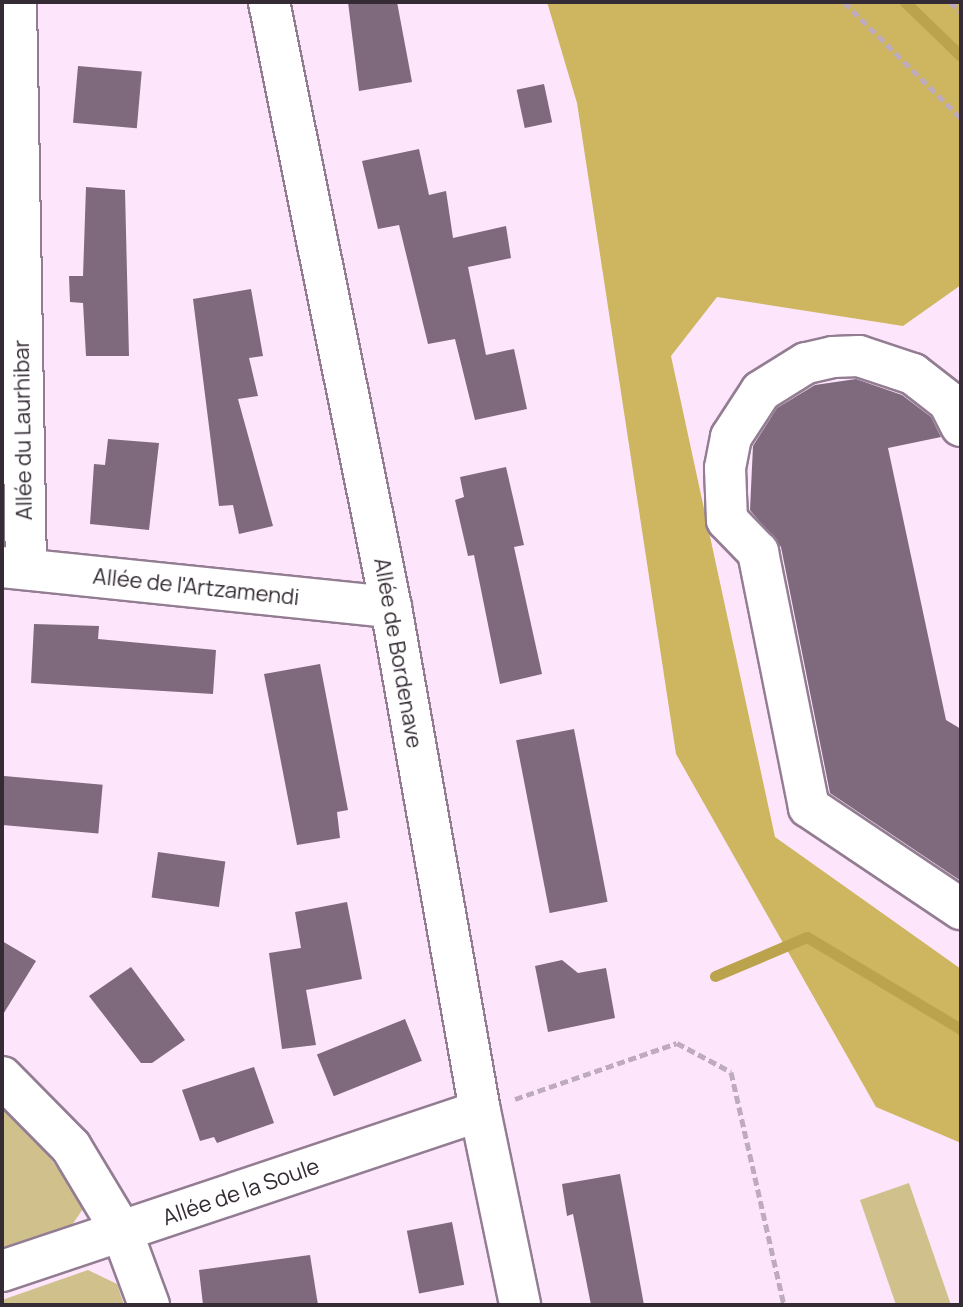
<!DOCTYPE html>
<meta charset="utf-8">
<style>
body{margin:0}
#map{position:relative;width:963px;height:1307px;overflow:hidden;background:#fde5fc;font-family:Manrope,sans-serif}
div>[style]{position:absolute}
.green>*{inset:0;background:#d0c18c}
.forest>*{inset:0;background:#ceb660}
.stream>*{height:11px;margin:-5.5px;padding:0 5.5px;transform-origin:5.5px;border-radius:5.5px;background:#bba34d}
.building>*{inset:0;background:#7e697d;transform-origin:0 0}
.path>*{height:5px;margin-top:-2.5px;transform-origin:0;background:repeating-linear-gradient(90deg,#beabbe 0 8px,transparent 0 12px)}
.roads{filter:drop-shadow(2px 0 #937d92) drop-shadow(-2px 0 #937d92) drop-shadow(0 2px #937d92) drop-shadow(0 -2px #937d92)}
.minor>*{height:40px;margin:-20px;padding:0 20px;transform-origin:20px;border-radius:20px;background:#fff}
span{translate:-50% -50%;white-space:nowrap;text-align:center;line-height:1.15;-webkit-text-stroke:8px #fff;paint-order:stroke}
.street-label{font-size:22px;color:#342b34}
.frame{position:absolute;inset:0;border:4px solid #342b34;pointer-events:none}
</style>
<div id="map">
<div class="green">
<div style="clip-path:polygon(2px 1104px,21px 1118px,85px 1206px,72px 1225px,2px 1248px)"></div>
<div style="clip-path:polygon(909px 1183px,951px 1305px,896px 1305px,860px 1200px)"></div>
<div style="clip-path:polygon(88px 1270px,117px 1284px,124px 1305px,2px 1305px,2px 1300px)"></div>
</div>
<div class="forest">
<div style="clip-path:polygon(547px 2px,961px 2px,961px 285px,903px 326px,717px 297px,671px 356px,775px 837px,961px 969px,961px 1143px,876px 1107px,676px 754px,577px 103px)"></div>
</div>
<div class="stream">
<div style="left:905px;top:2px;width:78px;rotate:44deg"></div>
<div style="left:715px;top:976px;width:100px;rotate:-23deg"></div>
<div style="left:807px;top:937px;width:179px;rotate:30.9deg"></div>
</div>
<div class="building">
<div style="clip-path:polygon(348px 2px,397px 2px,412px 82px,359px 91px)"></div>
<div style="left:78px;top:66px;width:64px;height:57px;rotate:5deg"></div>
<div style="left:544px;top:84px;width:39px;height:28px;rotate:78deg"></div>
<div style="clip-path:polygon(419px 149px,429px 195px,446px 191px,453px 238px,506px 226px,511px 258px,468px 267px,486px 355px,514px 349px,527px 409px,475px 420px,455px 339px,428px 344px,399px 225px,378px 229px,362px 161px)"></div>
<div style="clip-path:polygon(86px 187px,125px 190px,129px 356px,86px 356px,83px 303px,70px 302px,69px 276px,83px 276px)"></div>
<div style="clip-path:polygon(251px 289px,263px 356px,249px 358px,258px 396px,238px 399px,273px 526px,239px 534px,233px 505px,219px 506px,193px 299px)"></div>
<div style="clip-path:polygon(856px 379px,902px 395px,931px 417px,941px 437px,888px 448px,946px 720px,961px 729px,961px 881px,830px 793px,781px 547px,750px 510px,753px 446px,777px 408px,815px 385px)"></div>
<div style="clip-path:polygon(108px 439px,159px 443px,149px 530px,90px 524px,94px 464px,105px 465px)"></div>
<div style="clip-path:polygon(506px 467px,524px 545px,514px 547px,542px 674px,500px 684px,474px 555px,468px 556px,455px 500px,464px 497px,460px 477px)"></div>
<div style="clip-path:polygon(34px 624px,99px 626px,98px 639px,216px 650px,213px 694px,31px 683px)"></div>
<div style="clip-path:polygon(320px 664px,348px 810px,337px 812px,340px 838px,297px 845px,264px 674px)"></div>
<div style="left:574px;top:729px;width:176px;height:59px;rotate:79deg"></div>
<div style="left:4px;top:776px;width:99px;height:49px;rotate:5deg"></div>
<div style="left:158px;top:852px;width:68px;height:46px;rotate:8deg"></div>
<div style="clip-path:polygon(347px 902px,362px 979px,306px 990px,316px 1045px,282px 1049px,269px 953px,301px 948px,295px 912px)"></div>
<div style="clip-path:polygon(2px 941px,36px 961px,2px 1016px)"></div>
<div style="clip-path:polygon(562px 960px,578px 973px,606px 968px,615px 1018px,548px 1032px,535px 966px)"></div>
<div style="clip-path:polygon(131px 967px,185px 1040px,152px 1063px,141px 1063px,89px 996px)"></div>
<div style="left:405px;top:1019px;width:45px;height:95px;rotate:68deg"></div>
<div style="clip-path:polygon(254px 1067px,274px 1123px,217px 1143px,214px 1137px,200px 1141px,182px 1090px)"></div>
<div style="clip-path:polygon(620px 1174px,644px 1305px,591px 1305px,573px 1214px,567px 1216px,562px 1184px)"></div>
<div style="left:452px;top:1222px;width:64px;height:46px;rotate:79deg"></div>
<div style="clip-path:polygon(310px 1255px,318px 1305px,203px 1305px,199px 1270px)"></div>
</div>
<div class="path">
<div style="left:844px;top:2px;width:165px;rotate:44.8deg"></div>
<div style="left:950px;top:2px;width:15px;rotate:42deg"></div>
<div style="left:515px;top:1099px;width:171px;rotate:-19.1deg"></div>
<div style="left:677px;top:1043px;width:61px;rotate:28.2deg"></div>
<div style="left:731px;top:1072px;width:239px;rotate:77.2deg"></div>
</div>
<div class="roads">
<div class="minor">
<div style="left:16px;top:2px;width:567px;rotate:88.99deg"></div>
<div style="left:269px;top:2px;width:617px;rotate:78.6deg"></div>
<div style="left:391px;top:607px;width:512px;rotate:79.99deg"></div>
<div style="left:480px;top:1111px;width:198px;rotate:78.3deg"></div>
<div style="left:961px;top:426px;width:27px;rotate:-117deg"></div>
<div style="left:949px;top:402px;width:46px;rotate:-142.1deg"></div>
<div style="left:913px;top:374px;width:57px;rotate:-161.6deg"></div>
<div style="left:859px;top:356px;width:26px;rotate:178deg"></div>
<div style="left:833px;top:357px;width:28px;rotate:167deg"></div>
<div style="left:806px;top:363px;width:53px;rotate:148.1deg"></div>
<div style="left:761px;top:391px;width:55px;rotate:123.1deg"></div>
<div style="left:731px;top:437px;width:32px;rotate:101deg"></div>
<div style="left:725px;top:468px;width:52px;rotate:87.8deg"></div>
<div style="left:727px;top:520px;width:45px;rotate:45.9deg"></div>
<div style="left:758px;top:552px;width:260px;rotate:78.7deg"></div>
<div style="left:809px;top:807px;width:183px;rotate:33.9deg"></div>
<div style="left:2px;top:567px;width:391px;rotate:5.9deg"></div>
<div style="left:2px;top:1077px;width:98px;rotate:45.4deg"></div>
<div style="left:71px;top:1147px;width:99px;rotate:59deg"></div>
<div style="left:122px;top:1232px;width:78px;rotate:69.7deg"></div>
<div style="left:2px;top:1271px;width:504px;rotate:-18.51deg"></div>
</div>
</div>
<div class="street-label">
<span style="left:23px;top:430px;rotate:-91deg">Allée du Laurhibar</span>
<span style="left:196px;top:587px;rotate:6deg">Allée de l'Artzamendi</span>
<span style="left:398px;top:653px;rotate:80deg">Allée de Bordenave</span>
<span style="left:241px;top:1192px;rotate:-19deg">Allée de la Soule</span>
</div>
<div class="frame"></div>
</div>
